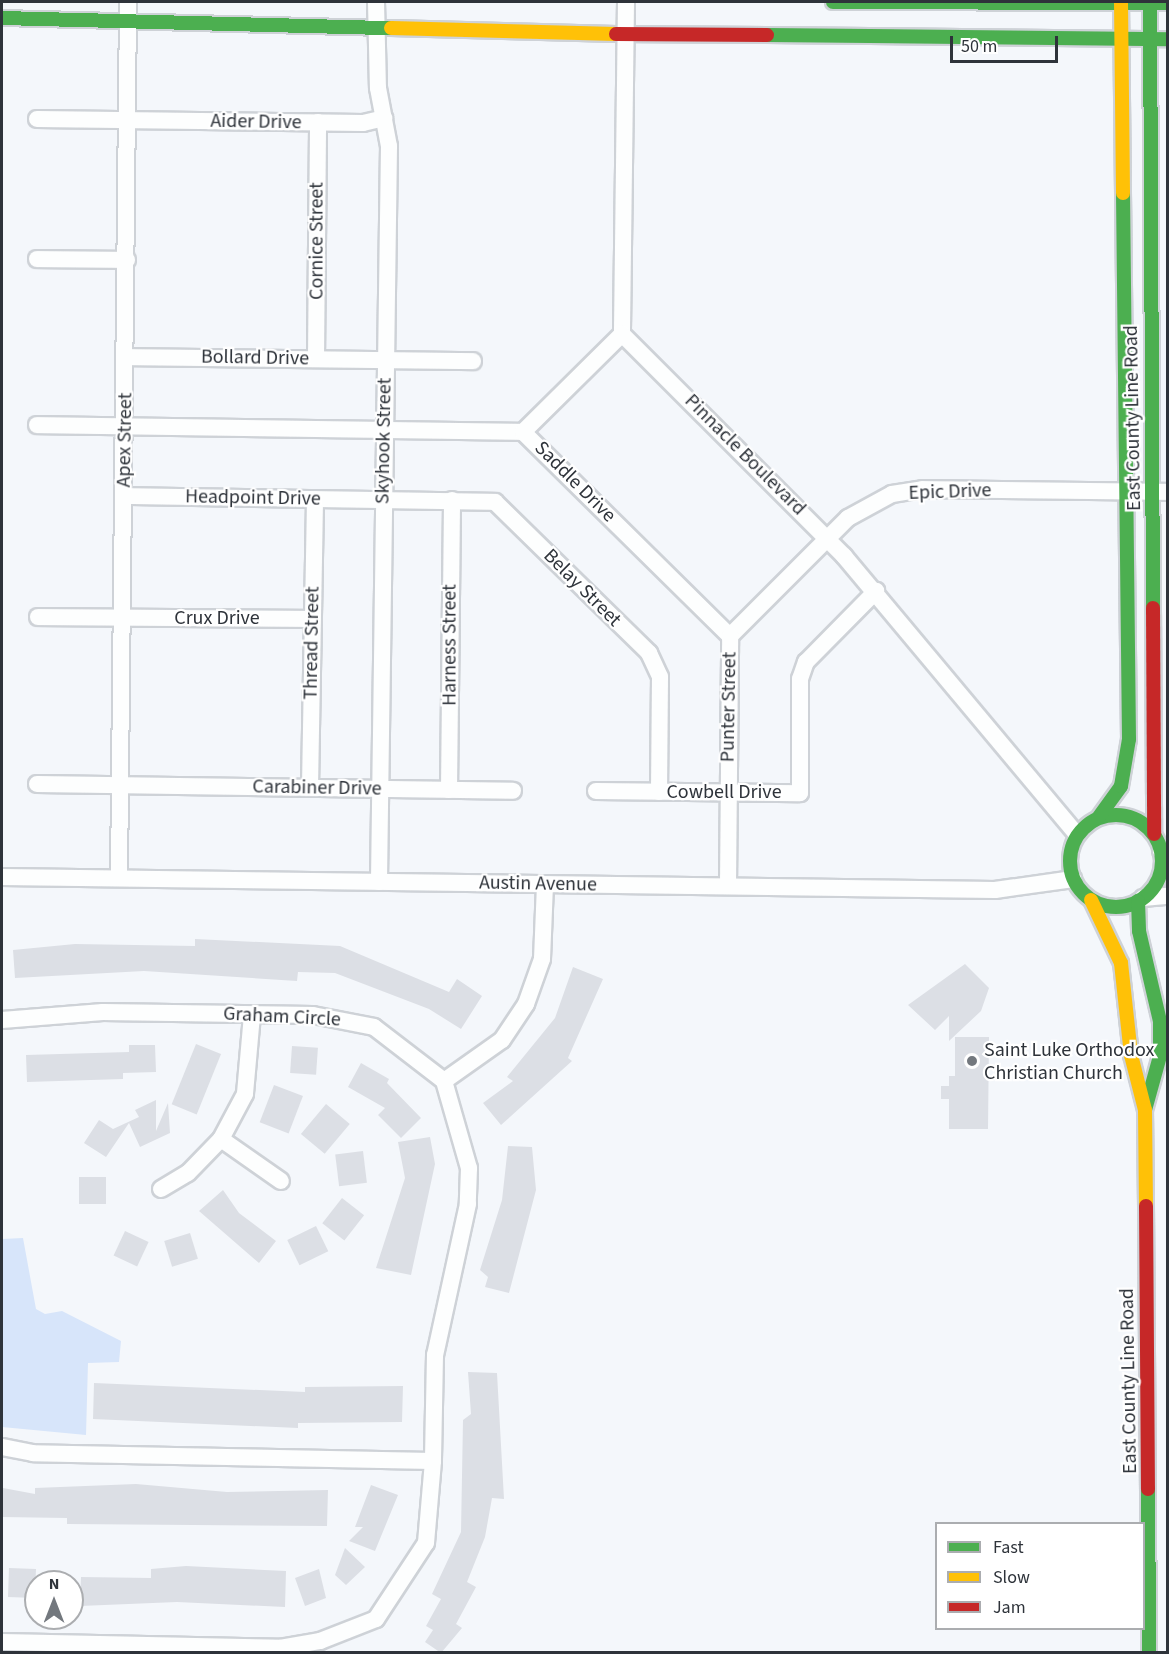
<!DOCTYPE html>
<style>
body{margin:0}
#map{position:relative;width:1169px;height:1654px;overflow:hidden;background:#f4f7fb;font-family:"Source Sans 3",sans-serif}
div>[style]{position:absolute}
.green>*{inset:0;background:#d7e5fa}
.building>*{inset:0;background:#dcdfe5;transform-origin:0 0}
.roads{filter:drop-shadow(2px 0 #ced2d7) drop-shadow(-2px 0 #ced2d7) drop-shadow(0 2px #ced2d7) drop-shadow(0 -2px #ced2d7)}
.street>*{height:16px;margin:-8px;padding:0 8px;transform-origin:8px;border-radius:8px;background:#fdfefe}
.fast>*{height:14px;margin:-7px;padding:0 7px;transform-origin:7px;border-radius:7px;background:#4caf50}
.fast>.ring{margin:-7px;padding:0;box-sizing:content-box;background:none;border:14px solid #4caf50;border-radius:50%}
.slow>*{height:14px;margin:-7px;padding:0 7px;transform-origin:7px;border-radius:7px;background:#ffc107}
.jam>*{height:14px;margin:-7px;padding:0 7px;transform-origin:7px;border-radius:7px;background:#c62828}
.dots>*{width:16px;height:16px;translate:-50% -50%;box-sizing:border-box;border:3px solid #fff;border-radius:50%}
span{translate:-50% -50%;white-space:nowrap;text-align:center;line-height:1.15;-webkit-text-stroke:4.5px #fff;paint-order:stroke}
.street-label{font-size:20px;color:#2e333a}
.poi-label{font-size:20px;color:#2e333a}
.left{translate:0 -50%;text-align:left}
.frame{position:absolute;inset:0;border:3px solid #2e333a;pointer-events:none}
.legend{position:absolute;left:935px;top:1522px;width:210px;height:108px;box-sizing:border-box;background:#fff;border:2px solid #abadb0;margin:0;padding:8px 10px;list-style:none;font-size:18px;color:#2e333a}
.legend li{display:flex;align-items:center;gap:12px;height:30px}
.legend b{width:30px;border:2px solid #abadb0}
.north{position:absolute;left:24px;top:1570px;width:60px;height:60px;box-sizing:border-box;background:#fff;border:2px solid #abadb0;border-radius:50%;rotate:0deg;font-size:16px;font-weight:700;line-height:24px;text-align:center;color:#2e333a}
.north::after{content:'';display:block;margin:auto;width:21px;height:27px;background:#73787e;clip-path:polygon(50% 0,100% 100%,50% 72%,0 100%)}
.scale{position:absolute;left:950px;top:36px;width:108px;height:27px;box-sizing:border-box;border:3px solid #2e333a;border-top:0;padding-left:8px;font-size:18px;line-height:21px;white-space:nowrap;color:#2e333a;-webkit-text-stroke:4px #fff;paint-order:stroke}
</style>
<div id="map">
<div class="green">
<div style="clip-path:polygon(23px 1238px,36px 1309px,45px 1314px,62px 1311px,121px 1341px,119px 1362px,88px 1363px,86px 1435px,2px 1427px,2px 1239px)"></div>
</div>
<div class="building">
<div style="clip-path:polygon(195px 939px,340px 946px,449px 992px,457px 979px,482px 996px,461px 1029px,429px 1009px,335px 973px,298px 972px,297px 981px,144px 971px,15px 978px,13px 950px,75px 944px,195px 946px)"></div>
<div style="clip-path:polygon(965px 964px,989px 988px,981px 1011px,949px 1041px,949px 1016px,935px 1030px,908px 1005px)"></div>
<div style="clip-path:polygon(573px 967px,603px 979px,568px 1058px,572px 1061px,501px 1125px,483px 1103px,513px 1081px,507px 1077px,555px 1018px)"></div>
<div style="clip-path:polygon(955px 1037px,989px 1037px,988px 1129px,949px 1129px,949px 1099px,941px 1099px,941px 1086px,949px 1086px,949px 1076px,955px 1076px)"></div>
<div style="left:196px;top:1044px;width:27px;height:65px;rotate:22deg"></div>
<div style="clip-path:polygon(129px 1045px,155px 1045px,156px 1072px,123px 1073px,123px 1079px,27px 1082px,26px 1055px,129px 1052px)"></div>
<div style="left:292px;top:1046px;width:26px;height:27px;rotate:4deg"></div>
<div style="clip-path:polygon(361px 1063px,389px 1079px,387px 1083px,421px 1118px,401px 1138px,378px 1115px,385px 1108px,348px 1087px)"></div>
<div style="left:274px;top:1085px;width:31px;height:40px;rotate:21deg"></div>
<div style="clip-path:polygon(156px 1100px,156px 1131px,168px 1103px,170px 1133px,140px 1147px,129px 1123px,106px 1157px,84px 1143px,99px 1120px,113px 1129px,139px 1117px,135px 1110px)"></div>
<div style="left:326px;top:1104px;width:31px;height:39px;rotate:40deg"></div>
<div style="clip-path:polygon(430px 1137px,435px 1164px,411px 1275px,376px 1268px,405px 1178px,398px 1142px)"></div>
<div style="clip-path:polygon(508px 1146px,532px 1147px,536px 1190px,509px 1293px,485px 1287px,488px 1277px,480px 1270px,502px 1200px)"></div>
<div style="left:363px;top:1151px;width:32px;height:28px;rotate:83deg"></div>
<div style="left:106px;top:1177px;width:27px;height:27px;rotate:90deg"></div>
<div style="clip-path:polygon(223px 1190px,239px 1213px,276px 1241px,259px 1263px,199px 1211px)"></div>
<div style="left:342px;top:1198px;width:28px;height:32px;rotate:38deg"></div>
<div style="left:316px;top:1226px;width:28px;height:32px;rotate:64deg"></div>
<div style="left:125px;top:1231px;width:26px;height:27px;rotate:25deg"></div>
<div style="left:190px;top:1233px;width:27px;height:27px;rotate:73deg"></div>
<div style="clip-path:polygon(468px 1372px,497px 1373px,504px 1499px,492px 1498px,485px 1537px,467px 1582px,476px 1587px,456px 1624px,462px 1628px,441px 1653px,425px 1642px,433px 1630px,426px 1626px,441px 1599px,432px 1594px,461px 1532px,463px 1420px,471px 1414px)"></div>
<div style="clip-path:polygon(94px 1383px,305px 1392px,305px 1387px,403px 1386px,402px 1422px,298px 1423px,298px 1428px,93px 1419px)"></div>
<div style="clip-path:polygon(136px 1484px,227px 1492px,328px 1490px,327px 1526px,67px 1524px,67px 1518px,2px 1517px,3px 1488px,35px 1494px,35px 1488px)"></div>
<div style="clip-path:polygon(371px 1485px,398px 1495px,375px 1551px,349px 1541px,363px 1527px,355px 1527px)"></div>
<div style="clip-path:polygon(345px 1548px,365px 1567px,346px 1585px,335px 1575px)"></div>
<div style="clip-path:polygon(186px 1566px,286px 1571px,285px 1607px,177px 1602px,80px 1606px,81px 1577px,151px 1578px,151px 1569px)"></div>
<div style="left:9px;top:1568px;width:27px;height:29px;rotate:2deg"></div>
<div style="clip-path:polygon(319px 1569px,326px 1598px,305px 1606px,295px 1578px)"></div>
</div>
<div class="roads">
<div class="street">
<div style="left:376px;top:2px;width:86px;rotate:88.7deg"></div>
<div style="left:378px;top:88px;width:59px;rotate:79.3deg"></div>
<div style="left:389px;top:146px;width:736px;rotate:90.78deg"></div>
<div style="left:626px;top:2px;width:332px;rotate:90.7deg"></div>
<div style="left:622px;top:334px;width:314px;rotate:45deg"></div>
<div style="left:844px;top:556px;width:363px;rotate:50.1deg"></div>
<div style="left:37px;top:119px;width:326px;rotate:0.7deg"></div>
<div style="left:363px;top:123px;width:22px;rotate:-13deg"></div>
<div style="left:37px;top:259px;width:90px;rotate:0.6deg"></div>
<div style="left:126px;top:357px;width:347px;rotate:0.7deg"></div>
<div style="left:316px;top:359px;width:237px;rotate:-89.5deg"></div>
<div style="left:37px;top:425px;width:486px;rotate:0.8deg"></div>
<div style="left:523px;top:432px;width:291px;rotate:44.6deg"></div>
<div style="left:523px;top:432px;width:139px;rotate:-44.7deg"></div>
<div style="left:124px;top:496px;width:371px;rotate:0.9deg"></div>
<div style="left:495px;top:502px;width:216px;rotate:44.4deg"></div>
<div style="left:649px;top:653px;width:26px;rotate:65deg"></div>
<div style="left:660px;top:677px;width:115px;rotate:90.5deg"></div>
<div style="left:38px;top:617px;width:274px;rotate:0.4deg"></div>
<div style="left:730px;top:636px;width:167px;rotate:-45deg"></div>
<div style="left:848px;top:518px;width:50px;rotate:-28.6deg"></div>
<div style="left:892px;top:494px;width:31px;rotate:-9deg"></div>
<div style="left:923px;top:489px;width:245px;rotate:0.7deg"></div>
<div style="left:37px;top:784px;width:476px;rotate:0.8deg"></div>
<div style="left:310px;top:787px;width:288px;rotate:-89deg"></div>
<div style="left:449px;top:790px;width:290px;rotate:-89.4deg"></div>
<div style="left:596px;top:791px;width:204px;rotate:0.6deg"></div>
<div style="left:800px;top:793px;width:114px;rotate:-90deg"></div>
<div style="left:800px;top:679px;width:18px;rotate:-71deg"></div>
<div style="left:806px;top:662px;width:100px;rotate:-45.4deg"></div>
<div style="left:1161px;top:851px;width:8px;rotate:30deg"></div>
<div style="left:2px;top:877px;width:993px;rotate:0.75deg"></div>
<div style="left:995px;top:890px;width:79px;rotate:-8deg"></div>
<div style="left:119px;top:878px;width:876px;rotate:-89.41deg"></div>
<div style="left:728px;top:886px;width:250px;rotate:-89.5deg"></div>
<div style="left:1143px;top:898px;width:25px;rotate:-5deg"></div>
<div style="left:252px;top:1015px;width:79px;rotate:95.1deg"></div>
<div style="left:245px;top:1094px;width:51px;rotate:118.1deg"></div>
<div style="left:221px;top:1139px;width:73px;rotate:35deg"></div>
<div style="left:2px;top:1020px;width:101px;rotate:-4.5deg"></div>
<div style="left:103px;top:1012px;width:210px;rotate:0.8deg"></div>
<div style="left:313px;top:1015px;width:62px;rotate:11.1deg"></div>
<div style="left:374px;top:1027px;width:88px;rotate:37.6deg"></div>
<div style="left:444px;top:1081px;width:91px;rotate:74deg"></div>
<div style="left:469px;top:1168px;width:36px;rotate:92deg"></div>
<div style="left:468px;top:1204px;width:155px;rotate:102.3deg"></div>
<div style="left:435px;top:1355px;width:106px;rotate:91.1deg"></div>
<div style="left:433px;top:1461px;width:400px;rotate:-178.9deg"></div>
<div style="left:33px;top:1453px;width:32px;rotate:-169deg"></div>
<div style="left:444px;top:1081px;width:71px;rotate:-35.3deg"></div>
<div style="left:502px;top:1040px;width:43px;rotate:-56.3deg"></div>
<div style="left:526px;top:1004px;width:48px;rotate:-70.4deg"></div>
<div style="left:542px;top:959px;width:74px;rotate:-87.7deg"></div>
<div style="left:161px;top:1189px;width:31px;rotate:-31deg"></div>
<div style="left:188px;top:1173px;width:47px;rotate:-45.9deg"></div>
<div style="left:2px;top:1642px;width:278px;rotate:1.2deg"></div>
<div style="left:280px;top:1648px;width:41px;rotate:-9.9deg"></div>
<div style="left:320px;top:1641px;width:60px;rotate:-21.4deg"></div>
<div style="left:376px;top:1619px;width:91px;rotate:-56.7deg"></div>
<div style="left:426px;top:1543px;width:82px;rotate:-85.1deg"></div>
</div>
<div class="fast">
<div style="left:833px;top:2px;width:335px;rotate:0.2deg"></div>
<div style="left:1150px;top:2px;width:606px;rotate:89.72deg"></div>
<div style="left:2px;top:18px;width:389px;rotate:1.5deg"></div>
<div style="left:767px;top:35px;width:401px;rotate:0.6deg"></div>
<div class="ring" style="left:1070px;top:815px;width:78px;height:78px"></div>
<div style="left:1098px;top:818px;width:39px;rotate:-54deg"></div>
<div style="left:1121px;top:786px;width:48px;rotate:-80.3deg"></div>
<div style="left:1129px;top:739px;width:546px;rotate:-90.63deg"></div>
<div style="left:1138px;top:901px;width:30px;rotate:88deg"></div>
<div style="left:1139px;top:931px;width:92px;rotate:76.9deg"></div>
<div style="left:1160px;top:1021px;width:35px;rotate:90deg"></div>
<div style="left:1160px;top:1056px;width:56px;rotate:105.5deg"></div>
<div style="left:1148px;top:1489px;width:163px;rotate:89.6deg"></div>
</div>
<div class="slow">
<div style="left:1121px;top:2px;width:191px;rotate:89.4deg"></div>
<div style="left:391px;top:28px;width:225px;rotate:1.5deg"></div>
<div style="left:1091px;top:900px;width:70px;rotate:64.5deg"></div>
<div style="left:1121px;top:963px;width:93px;rotate:83.8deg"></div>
<div style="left:1131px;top:1055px;width:57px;rotate:75.7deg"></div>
<div style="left:1145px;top:1110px;width:96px;rotate:89.4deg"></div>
</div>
<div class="jam">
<div style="left:616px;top:34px;width:151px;rotate:0.4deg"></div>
<div style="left:1153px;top:608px;width:226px;rotate:89.7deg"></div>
<div style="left:1146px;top:1206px;width:283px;rotate:89.6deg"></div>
</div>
</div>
<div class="dots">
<div style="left:972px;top:1061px;background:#73787e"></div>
</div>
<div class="street-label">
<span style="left:256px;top:122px;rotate:1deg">Aider Drive</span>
<span style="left:317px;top:241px;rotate:-90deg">Cornice Street</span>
<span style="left:255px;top:358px;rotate:1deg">Bollard Drive</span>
<span style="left:1133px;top:418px;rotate:-91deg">East County Line Road</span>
<span style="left:125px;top:440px;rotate:-89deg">Apex Street</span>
<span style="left:384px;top:441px;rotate:-89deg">Skyhook Street</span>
<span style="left:745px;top:455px;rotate:45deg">Pinnacle Boulevard</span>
<span style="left:575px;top:482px;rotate:45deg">Saddle Drive</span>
<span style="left:950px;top:492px;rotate:-2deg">Epic Drive</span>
<span style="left:253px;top:498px;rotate:1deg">Headpoint Drive</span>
<span style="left:582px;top:588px;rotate:45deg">Belay Street</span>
<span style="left:217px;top:618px">Crux Drive</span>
<span style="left:312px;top:643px;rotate:-89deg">Thread Street</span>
<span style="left:450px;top:645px;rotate:-90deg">Harness Street</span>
<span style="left:729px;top:707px;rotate:-89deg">Punter Street</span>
<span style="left:317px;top:788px;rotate:1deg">Carabiner Drive</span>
<span style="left:724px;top:792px">Cowbell Drive</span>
<span style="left:538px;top:884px;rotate:1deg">Austin Avenue</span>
<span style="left:282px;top:1017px;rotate:3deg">Graham Circle</span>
<span style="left:1129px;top:1381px;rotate:-91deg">East County Line Road</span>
</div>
<div class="poi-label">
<span class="left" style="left:984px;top:1062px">Saint Luke Orthodox<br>Christian Church</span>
</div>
<div class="frame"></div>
<ul class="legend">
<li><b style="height:8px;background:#4caf50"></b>Fast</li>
<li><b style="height:8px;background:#ffc107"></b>Slow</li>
<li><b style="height:8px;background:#c62828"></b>Jam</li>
</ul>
<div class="north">N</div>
<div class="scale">50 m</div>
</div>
